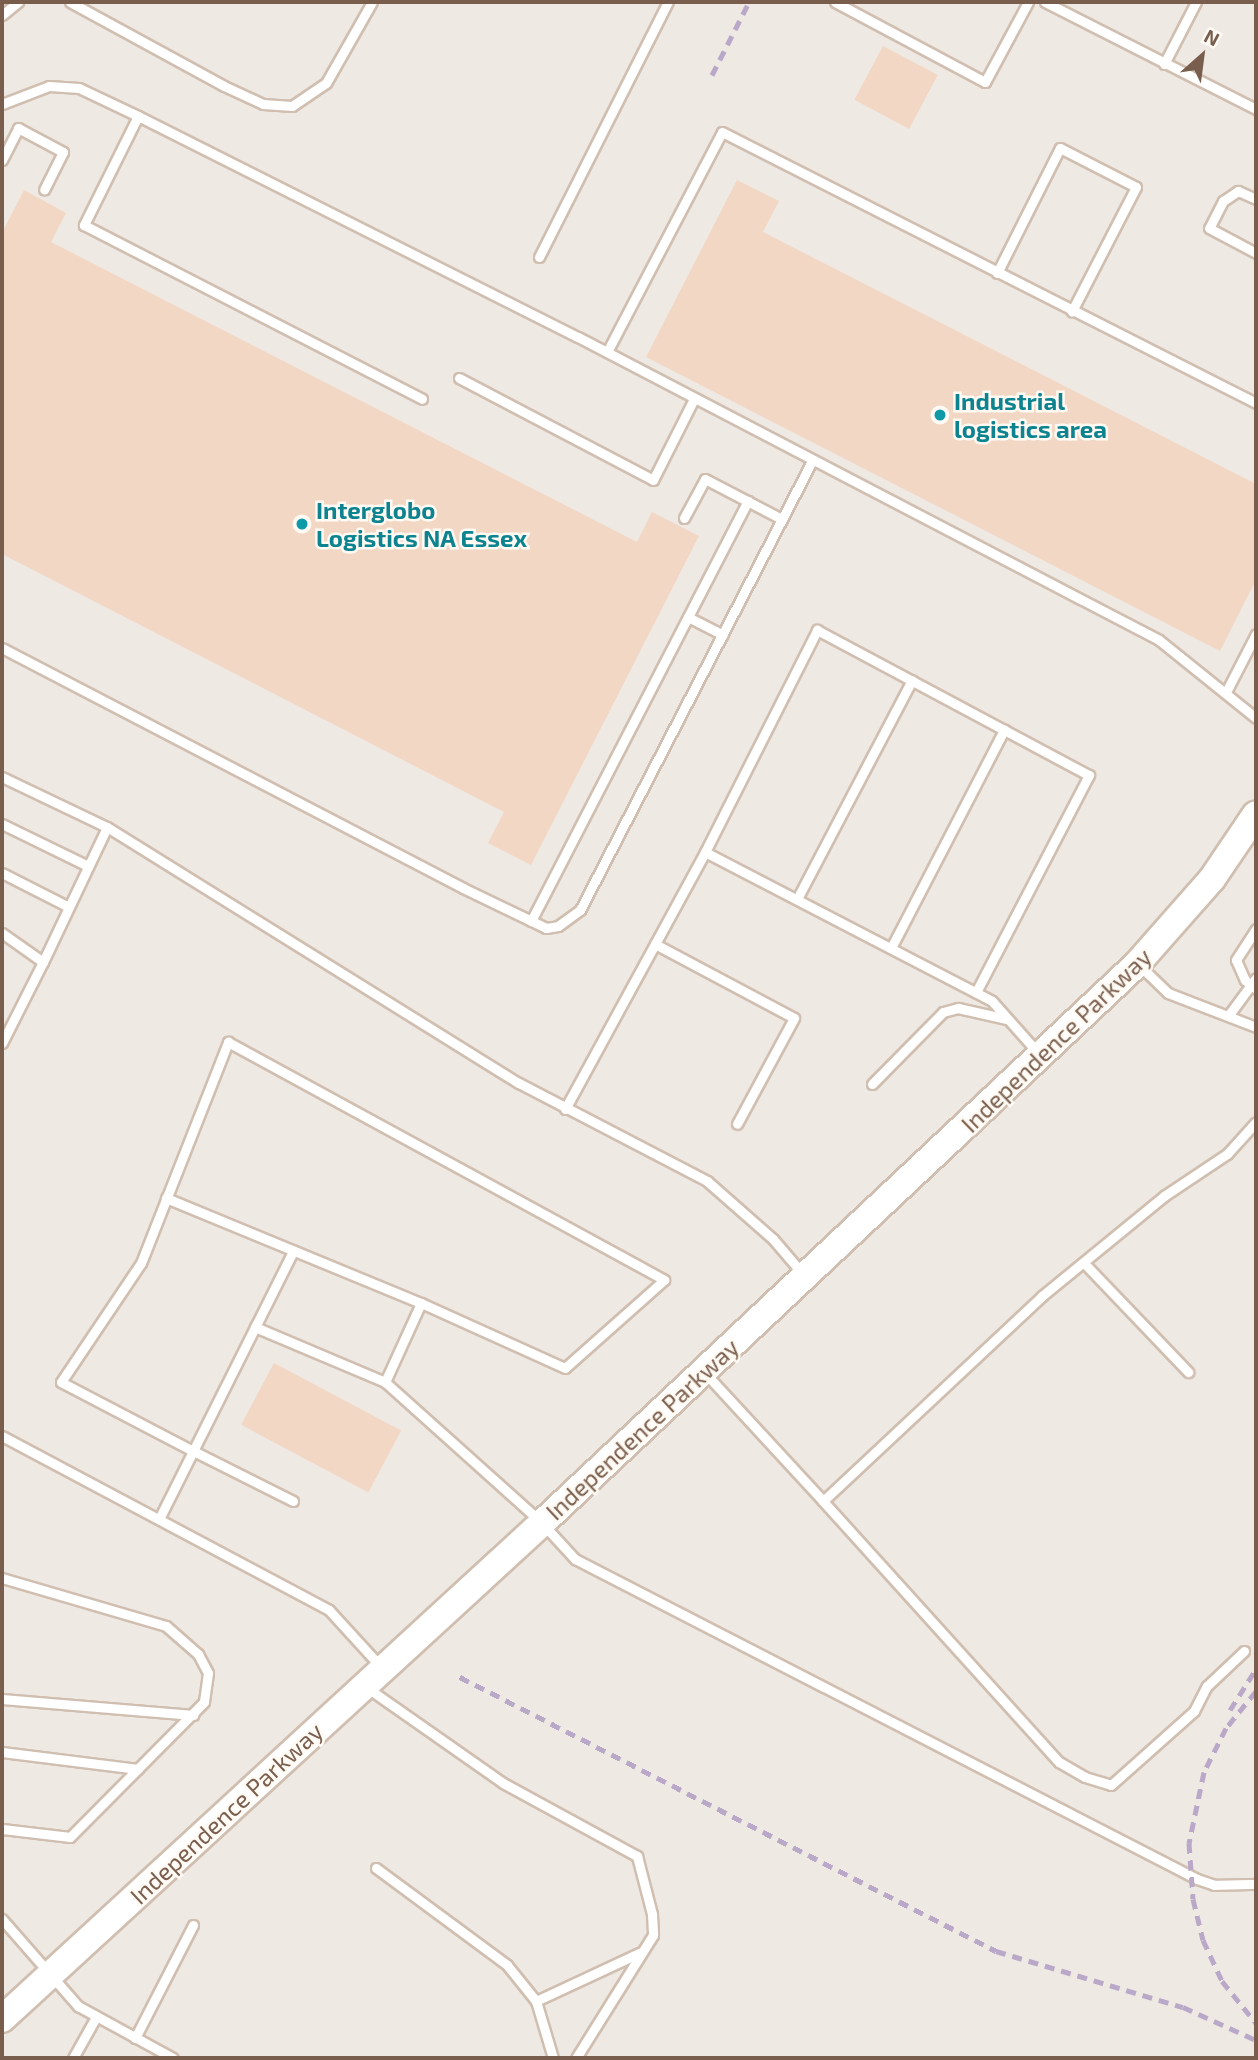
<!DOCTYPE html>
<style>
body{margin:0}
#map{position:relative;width:1258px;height:2060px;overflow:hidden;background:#fdf7ec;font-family:"Exo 2",sans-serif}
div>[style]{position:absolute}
.industrial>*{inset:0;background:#efe9e4;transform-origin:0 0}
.building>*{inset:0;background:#f2d7c4;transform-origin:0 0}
.roads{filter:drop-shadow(2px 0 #d0bfb0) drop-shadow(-2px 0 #d0bfb0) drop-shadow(0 2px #d0bfb0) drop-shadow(0 -2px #d0bfb0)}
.lane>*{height:9px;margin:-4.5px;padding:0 4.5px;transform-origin:4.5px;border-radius:4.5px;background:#fff}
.secondary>*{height:26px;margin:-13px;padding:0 13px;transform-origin:13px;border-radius:13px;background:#fff}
.rail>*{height:5px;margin-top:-2.5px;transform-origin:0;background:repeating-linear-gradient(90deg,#baa8c9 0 10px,transparent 0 17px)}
.dots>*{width:19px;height:19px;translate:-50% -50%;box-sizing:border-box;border:4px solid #fffaf3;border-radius:50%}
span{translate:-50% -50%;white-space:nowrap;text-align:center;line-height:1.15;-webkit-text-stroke:5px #fffaf3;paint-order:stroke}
.culture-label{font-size:24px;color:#0d838f;font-weight:700}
.left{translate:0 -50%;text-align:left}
.street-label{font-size:24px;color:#795e4e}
.frame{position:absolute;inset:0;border:4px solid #795e4e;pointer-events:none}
.north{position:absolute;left:1167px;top:21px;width:70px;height:70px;-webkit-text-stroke:5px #fffaf3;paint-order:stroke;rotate:28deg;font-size:19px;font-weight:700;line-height:28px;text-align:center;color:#795e4e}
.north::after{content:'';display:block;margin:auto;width:24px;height:32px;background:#795e4e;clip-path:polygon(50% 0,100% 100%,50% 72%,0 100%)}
</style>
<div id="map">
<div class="industrial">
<div style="left:2px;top:2px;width:1254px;height:2056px"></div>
</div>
<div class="building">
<div style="left:883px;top:46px;width:62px;height:61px;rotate:28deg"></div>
<div style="clip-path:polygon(737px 180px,779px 201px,763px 232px,1256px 484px,1256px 580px,1220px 651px,646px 357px)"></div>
<div style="clip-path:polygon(24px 190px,66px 213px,51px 242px,637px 542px,652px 512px,699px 536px,531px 865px,488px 843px,504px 812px,2px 554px,2px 233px)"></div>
<div style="left:274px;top:1363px;width:144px;height:70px;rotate:28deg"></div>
</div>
<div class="roads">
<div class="lane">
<div style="left:70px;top:2px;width:175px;rotate:28.6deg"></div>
<div style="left:224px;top:86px;width:43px;rotate:24.8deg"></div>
<div style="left:263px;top:104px;width:29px;rotate:4deg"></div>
<div style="left:292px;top:106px;width:41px;rotate:-34.1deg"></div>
<div style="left:326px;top:83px;width:93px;rotate:-60.4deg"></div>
<div style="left:835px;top:2px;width:170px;rotate:28.1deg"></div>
<div style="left:985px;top:82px;width:91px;rotate:-61.7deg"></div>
<div style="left:1045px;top:2px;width:237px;rotate:26.9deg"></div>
<div style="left:2px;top:15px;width:21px;rotate:-39deg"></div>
<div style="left:1164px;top:64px;width:70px;rotate:-62.7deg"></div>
<div style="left:2px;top:104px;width:50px;rotate:-21deg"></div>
<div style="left:49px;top:86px;width:30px;rotate:4deg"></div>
<div style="left:79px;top:88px;width:65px;rotate:25.4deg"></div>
<div style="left:138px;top:116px;width:122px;rotate:116.4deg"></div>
<div style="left:84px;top:225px;width:380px;rotate:27.2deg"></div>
<div style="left:138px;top:116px;width:492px;rotate:26.7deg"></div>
<div style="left:578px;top:337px;width:655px;rotate:27.54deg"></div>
<div style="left:1159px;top:640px;width:124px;rotate:38.8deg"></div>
<div style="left:2px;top:160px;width:36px;rotate:-63deg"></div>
<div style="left:18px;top:128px;width:51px;rotate:28.1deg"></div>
<div style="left:63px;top:152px;width:42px;rotate:116.6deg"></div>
<div style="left:1256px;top:199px;width:20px;rotate:-156deg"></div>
<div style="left:1238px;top:191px;width:18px;rotate:146deg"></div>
<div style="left:1223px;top:201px;width:30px;rotate:117deg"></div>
<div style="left:1209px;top:228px;width:53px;rotate:28deg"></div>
<div style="left:539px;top:257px;width:286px;rotate:-63.2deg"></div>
<div style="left:997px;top:273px;width:140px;rotate:-63.3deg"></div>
<div style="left:1060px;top:148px;width:85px;rotate:27.2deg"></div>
<div style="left:1136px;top:187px;width:140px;rotate:117.3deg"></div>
<div style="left:607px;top:352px;width:248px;rotate:-62.4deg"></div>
<div style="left:722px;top:132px;width:599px;rotate:26.91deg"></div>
<div style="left:459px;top:378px;width:219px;rotate:27.7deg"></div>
<div style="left:653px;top:480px;width:91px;rotate:-63.2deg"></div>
<div style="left:684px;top:518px;width:44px;rotate:-61.7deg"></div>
<div style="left:705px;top:479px;width:87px;rotate:27.5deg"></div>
<div style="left:688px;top:617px;width:39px;rotate:27deg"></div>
<div style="left:2px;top:648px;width:520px;rotate:27.5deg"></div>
<div style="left:463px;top:888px;width:92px;rotate:25.7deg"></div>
<div style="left:546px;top:928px;width:12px;rotate:-9deg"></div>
<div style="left:558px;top:926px;width:27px;rotate:-36deg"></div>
<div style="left:580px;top:910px;width:505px;rotate:-62.67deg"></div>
<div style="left:1226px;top:692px;width:65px;rotate:-62.7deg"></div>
<div style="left:2px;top:777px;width:116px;rotate:25.5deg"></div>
<div style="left:107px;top:827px;width:485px;rotate:31.9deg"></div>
<div style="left:519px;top:1083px;width:212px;rotate:27.5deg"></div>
<div style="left:707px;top:1181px;width:88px;rotate:41.3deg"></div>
<div style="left:773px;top:1239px;width:45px;rotate:49.5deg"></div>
<div style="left:2px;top:824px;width:96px;rotate:26deg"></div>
<div style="left:705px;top:852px;width:323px;rotate:27.4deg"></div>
<div style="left:992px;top:1001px;width:71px;rotate:48.4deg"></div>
<div style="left:2px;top:873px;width:75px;rotate:26.9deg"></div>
<div style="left:797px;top:899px;width:247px;rotate:-62.3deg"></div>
<div style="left:531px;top:921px;width:473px;rotate:-62.7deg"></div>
<div style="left:1256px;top:929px;width:37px;rotate:123deg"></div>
<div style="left:1236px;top:960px;width:22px;rotate:66deg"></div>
<div style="left:1245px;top:980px;width:14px;rotate:39deg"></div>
<div style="left:655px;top:944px;width:157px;rotate:28deg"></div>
<div style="left:794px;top:1018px;width:120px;rotate:118.3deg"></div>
<div style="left:891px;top:948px;width:246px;rotate:-62.6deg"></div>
<div style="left:43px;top:962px;width:149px;rotate:-64.6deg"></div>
<div style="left:1139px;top:965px;width:40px;rotate:44deg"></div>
<div style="left:1168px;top:993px;width:94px;rotate:21.1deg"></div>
<div style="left:1228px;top:1016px;width:47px;rotate:-53.6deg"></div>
<div style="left:2px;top:1043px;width:91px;rotate:-63.2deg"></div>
<div style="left:43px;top:962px;width:50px;rotate:-144.7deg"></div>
<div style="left:872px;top:1084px;width:101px;rotate:-45.4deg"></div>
<div style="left:943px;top:1012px;width:16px;rotate:-15deg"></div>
<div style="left:958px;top:1008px;width:50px;rotate:12.7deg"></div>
<div style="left:565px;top:1109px;width:293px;rotate:-61.4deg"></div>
<div style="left:705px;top:852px;width:249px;rotate:-63.2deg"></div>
<div style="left:817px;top:630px;width:308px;rotate:28.1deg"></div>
<div style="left:1089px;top:775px;width:245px;rotate:117.5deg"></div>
<div style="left:166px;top:1198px;width:276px;rotate:22.4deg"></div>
<div style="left:1084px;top:1263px;width:151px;rotate:46.3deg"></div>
<div style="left:255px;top:1327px;width:141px;rotate:22.9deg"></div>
<div style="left:705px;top:1373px;width:174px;rotate:47.3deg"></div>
<div style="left:823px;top:1501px;width:300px;rotate:-43.1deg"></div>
<div style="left:1042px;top:1296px;width:158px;rotate:-39.3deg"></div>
<div style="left:1164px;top:1196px;width:76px;rotate:-33.7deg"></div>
<div style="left:1227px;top:1154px;width:43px;rotate:-47.8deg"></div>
<div style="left:2px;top:1436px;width:370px;rotate:28deg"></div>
<div style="left:329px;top:1610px;width:77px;rotate:47.6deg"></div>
<div style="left:293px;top:1501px;width:112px;rotate:-153.4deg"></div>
<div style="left:193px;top:1451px;width:224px;rotate:-63.4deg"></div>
<div style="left:823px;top:1501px;width:352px;rotate:47.9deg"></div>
<div style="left:1059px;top:1762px;width:30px;rotate:30deg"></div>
<div style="left:1085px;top:1777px;width:27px;rotate:17deg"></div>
<div style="left:1111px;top:1785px;width:111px;rotate:-41.7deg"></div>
<div style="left:1194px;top:1711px;width:28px;rotate:-63deg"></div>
<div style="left:1207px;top:1686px;width:51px;rotate:-43.4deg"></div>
<div style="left:159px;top:1519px;width:76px;rotate:-63.4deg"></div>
<div style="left:193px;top:1451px;width:149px;rotate:-152.4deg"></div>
<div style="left:61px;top:1382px;width:143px;rotate:-56.1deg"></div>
<div style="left:141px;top:1263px;width:238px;rotate:-68.5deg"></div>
<div style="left:228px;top:1042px;width:497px;rotate:28.6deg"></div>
<div style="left:664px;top:1280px;width:132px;rotate:138.4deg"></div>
<div style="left:565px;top:1368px;width:158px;rotate:-155.7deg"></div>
<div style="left:421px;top:1303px;width:87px;rotate:114.5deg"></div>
<div style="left:385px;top:1382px;width:211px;rotate:41.9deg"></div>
<div style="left:542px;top:1523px;width:49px;rotate:47.5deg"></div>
<div style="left:575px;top:1559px;width:699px;rotate:27.22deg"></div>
<div style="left:1197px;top:1879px;width:18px;rotate:19deg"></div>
<div style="left:1214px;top:1885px;width:42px;rotate:-1.4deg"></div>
<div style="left:2px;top:1578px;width:171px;rotate:16.3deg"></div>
<div style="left:166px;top:1626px;width:43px;rotate:41.2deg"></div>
<div style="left:198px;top:1654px;width:21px;rotate:62deg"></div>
<div style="left:208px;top:1673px;width:29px;rotate:98deg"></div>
<div style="left:204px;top:1702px;width:190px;rotate:134.8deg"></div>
<div style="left:70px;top:1837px;width:68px;rotate:-173.3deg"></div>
<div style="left:366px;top:1687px;width:167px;rotate:35deg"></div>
<div style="left:503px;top:1783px;width:153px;rotate:28.6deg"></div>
<div style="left:637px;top:1856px;width:60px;rotate:75.5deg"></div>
<div style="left:652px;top:1914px;width:21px;rotate:87deg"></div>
<div style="left:653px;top:1935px;width:145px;rotate:122deg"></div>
<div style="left:2px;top:1699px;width:192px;rotate:4.8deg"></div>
<div style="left:2px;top:1752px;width:137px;rotate:7.1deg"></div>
<div style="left:376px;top:1868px;width:163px;rotate:36.5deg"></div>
<div style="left:507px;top:1965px;width:46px;rotate:51.1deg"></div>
<div style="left:536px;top:2001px;width:59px;rotate:73.4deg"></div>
<div style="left:2px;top:1919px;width:116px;rotate:48.9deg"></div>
<div style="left:78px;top:2006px;width:108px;rotate:28.7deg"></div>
<div style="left:536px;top:2001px;width:114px;rotate:-25deg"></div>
<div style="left:135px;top:2038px;width:127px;rotate:-62.8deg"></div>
<div style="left:73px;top:2058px;width:47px;rotate:-60.7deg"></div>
</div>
<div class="secondary">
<div style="left:2px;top:2019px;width:733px;rotate:-42.57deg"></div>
<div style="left:542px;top:1523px;width:816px;rotate:-43.21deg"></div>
<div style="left:1137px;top:964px;width:113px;rotate:-48.6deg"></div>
<div style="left:1212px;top:879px;width:78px;rotate:-55.9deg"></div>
</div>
</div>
<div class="rail">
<div style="left:712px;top:75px;width:82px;rotate:-63.1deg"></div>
<div style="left:460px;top:1677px;width:602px;rotate:27.08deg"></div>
<div style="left:996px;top:1951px;width:195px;rotate:16.7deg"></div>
<div style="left:1183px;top:2007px;width:80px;rotate:24.3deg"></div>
<div style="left:1256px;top:1691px;width:48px;rotate:129deg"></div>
<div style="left:1226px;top:1728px;width:49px;rotate:116.6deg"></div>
<div style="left:1204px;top:1772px;width:73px;rotate:101.9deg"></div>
<div style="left:1189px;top:1843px;width:56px;rotate:85.9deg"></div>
<div style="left:1193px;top:1899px;width:42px;rotate:76.3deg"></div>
<div style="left:1203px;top:1940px;width:45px;rotate:65.1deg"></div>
<div style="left:1222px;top:1981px;width:54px;rotate:51deg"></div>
<div style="left:1230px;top:1710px;width:49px;rotate:-57.6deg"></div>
</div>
<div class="dots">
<div style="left:940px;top:415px;background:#0f9aa8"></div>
<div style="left:302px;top:524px;background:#0f9aa8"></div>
</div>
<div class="culture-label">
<span class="left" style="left:954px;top:415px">Industrial<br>logistics area</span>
<span class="left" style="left:316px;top:524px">Interglobo<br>Logistics NA Essex</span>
</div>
<div class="street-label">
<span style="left:1056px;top:1040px;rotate:-44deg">Independence Parkway</span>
<span style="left:642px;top:1429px;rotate:-43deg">Independence Parkway</span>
<span style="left:226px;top:1813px;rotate:-43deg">Independence Parkway</span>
</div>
<div class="frame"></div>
<div class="north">N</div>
</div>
